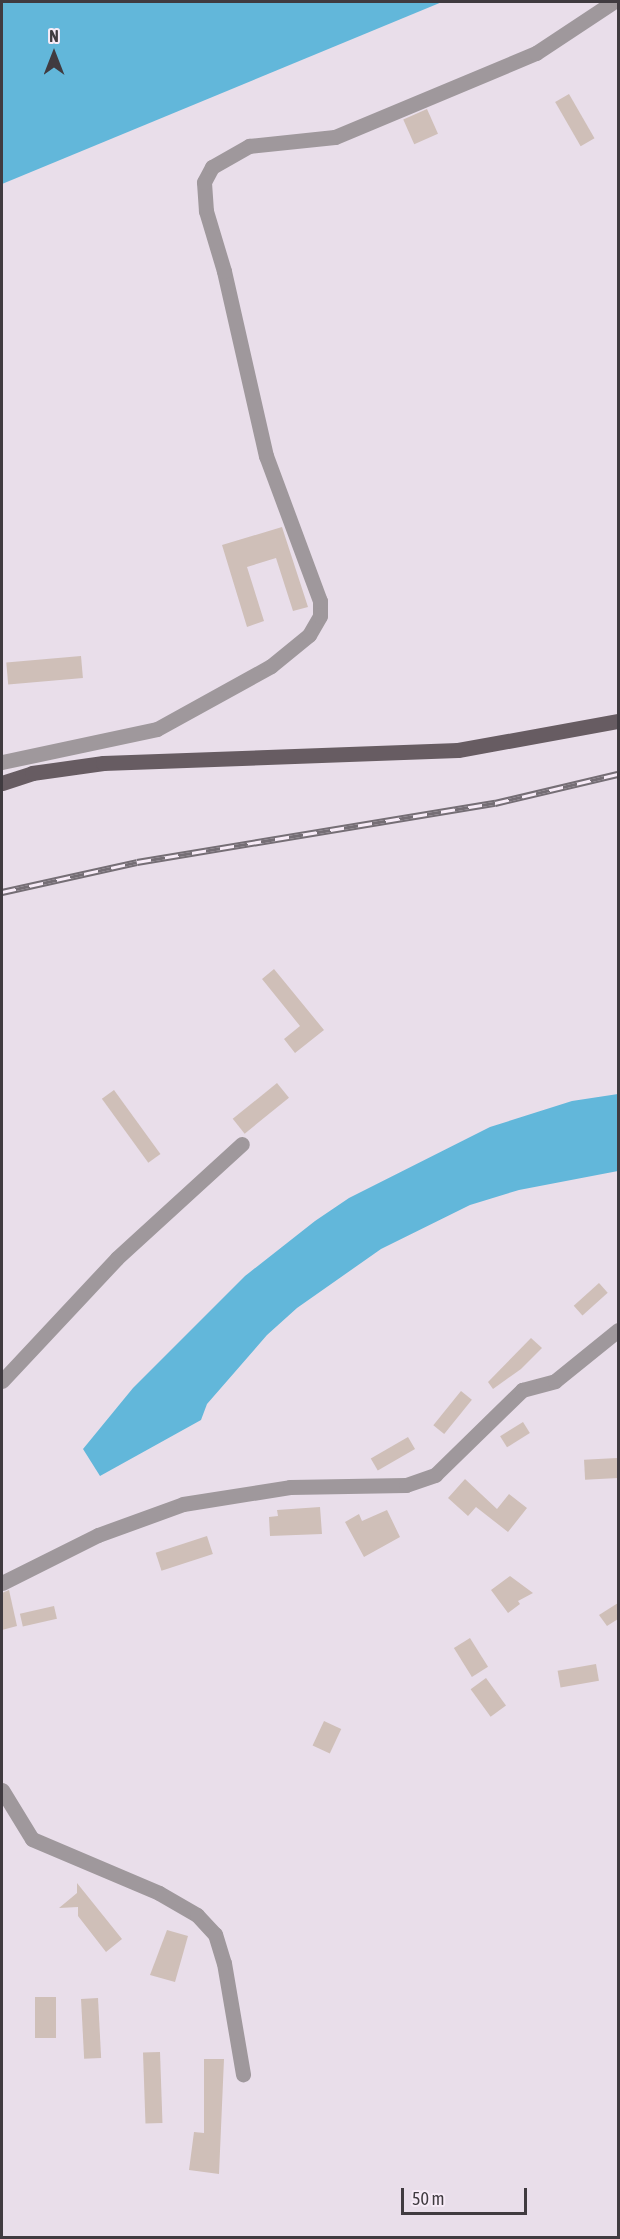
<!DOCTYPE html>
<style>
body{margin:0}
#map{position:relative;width:620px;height:2239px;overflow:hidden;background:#e9deea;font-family:"Asap Condensed",sans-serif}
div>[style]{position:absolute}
.water>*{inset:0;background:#62b7da}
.building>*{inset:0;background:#cfbfb8;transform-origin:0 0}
.minor>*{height:15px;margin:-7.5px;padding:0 7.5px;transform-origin:7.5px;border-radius:7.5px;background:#9f989c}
.major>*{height:15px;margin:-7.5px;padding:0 7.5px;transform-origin:7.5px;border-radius:7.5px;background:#675c62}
.rail>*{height:7px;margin-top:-3.5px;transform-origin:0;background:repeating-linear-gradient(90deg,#f7ebf7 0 14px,#756e75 0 28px);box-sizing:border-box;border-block:2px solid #756e75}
span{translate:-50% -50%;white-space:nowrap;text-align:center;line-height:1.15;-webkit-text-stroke:5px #f7ebf7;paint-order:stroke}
.frame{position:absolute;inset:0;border:3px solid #403b40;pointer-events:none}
.north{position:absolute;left:24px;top:24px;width:60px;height:60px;-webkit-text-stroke:4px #f7ebf7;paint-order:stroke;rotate:0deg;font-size:16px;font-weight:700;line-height:24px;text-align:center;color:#403b40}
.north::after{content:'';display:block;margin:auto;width:21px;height:27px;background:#403b40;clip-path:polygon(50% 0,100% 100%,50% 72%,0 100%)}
.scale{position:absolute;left:401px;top:2188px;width:126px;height:27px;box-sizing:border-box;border:3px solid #403b40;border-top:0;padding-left:8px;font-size:18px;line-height:21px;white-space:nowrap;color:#403b40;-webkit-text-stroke:4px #f7ebf7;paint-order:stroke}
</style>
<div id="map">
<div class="water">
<div style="clip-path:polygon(2px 2px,442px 2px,2px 184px)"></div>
<div style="clip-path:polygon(618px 1094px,618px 1171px,519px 1190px,470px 1205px,381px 1249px,297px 1308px,267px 1335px,207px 1404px,201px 1420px,100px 1476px,83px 1449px,133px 1388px,245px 1276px,315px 1221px,349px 1198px,490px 1127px,572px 1101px)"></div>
</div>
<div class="building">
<div style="left:569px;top:94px;width:51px;height:16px;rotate:60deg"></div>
<div style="left:427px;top:109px;width:27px;height:26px;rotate:66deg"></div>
<div style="clip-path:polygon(282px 527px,308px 607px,293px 611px,276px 558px,247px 567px,264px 621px,247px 627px,222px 545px)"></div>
<div style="left:81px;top:656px;width:22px;height:75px;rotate:85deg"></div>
<div style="clip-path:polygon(274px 969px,324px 1030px,295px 1053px,284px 1039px,300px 1026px,262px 979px)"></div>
<div style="left:277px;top:1083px;width:19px;height:57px;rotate:51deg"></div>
<div style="left:114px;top:1090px;width:79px;height:15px;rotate:54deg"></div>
<div style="left:599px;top:1283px;width:13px;height:34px;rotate:48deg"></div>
<div style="clip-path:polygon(531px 1338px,542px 1348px,521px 1369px,493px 1389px,488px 1382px)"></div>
<div style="left:461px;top:1391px;width:14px;height:44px;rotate:39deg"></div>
<div style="left:523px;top:1422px;width:13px;height:27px;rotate:58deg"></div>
<div style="left:408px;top:1437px;width:14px;height:43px;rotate:60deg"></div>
<div style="left:617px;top:1458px;width:20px;height:33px;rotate:87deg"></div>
<div style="clip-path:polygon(465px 1479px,497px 1509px,509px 1494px,527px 1508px,508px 1532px,476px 1507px,468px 1516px,448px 1498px)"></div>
<div style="clip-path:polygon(320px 1507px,322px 1534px,270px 1536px,269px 1517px,278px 1516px,277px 1510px)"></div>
<div style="clip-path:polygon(387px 1510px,400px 1537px,364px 1557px,345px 1522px,359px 1514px,362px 1521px)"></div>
<div style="left:207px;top:1536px;width:19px;height:54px;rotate:72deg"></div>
<div style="clip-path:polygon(510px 1576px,533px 1593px,518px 1601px,520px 1604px,508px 1613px,491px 1590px)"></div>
<div style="clip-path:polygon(9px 1590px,17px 1626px,2px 1630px,2px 1593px)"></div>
<div style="clip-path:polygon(618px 1603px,618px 1619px,607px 1626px,599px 1615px)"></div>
<div style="left:54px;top:1606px;width:13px;height:35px;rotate:77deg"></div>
<div style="left:470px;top:1638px;width:34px;height:19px;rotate:58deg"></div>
<div style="left:596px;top:1664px;width:17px;height:39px;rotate:80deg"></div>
<div style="left:486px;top:1678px;width:34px;height:19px;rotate:54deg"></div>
<div style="left:324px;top:1721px;width:19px;height:27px;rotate:25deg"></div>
<div style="clip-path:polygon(77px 1883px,122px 1939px,106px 1952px,78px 1916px,78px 1907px,59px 1908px,77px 1893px)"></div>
<div style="clip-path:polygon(167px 1930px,188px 1936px,175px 1982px,150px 1975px)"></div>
<div style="left:35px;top:1997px;width:21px;height:41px"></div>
<div style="left:98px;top:1998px;width:60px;height:17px;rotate:87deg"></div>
<div style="left:160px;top:2052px;width:71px;height:17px;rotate:88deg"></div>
<div style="clip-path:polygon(204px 2059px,224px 2059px,219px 2174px,189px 2170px,194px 2132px,204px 2133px)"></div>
</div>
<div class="minor">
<div style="left:2px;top:762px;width:158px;rotate:-12deg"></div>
<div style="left:157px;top:729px;width:130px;rotate:-28.9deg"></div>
<div style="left:271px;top:666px;width:49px;rotate:-39.2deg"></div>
<div style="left:309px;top:635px;width:22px;rotate:-60deg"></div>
<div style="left:320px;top:616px;width:15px;rotate:-90deg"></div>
<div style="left:320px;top:601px;width:155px;rotate:-110.4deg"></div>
<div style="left:266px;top:456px;width:190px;rotate:-102.8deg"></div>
<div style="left:224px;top:271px;width:63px;rotate:-106.7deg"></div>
<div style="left:206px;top:211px;width:29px;rotate:-94deg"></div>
<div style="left:204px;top:182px;width:17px;rotate:-62deg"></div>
<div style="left:212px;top:167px;width:43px;rotate:-29.6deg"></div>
<div style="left:249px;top:146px;width:86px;rotate:-6deg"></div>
<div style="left:335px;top:137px;width:218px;rotate:-22.7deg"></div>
<div style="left:536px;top:53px;width:92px;rotate:-33.5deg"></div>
<div style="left:2px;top:1381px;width:168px;rotate:-46.9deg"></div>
<div style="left:117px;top:1258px;width:169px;rotate:-42.4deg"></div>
<div style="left:2px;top:1583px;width:107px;rotate:-26.6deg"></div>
<div style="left:98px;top:1535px;width:90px;rotate:-20deg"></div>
<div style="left:183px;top:1504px;width:108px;rotate:-9deg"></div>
<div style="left:290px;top:1487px;width:116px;rotate:-1deg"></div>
<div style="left:406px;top:1485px;width:31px;rotate:-19deg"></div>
<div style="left:435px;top:1475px;width:122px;rotate:-44.3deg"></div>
<div style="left:522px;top:1390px;width:34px;rotate:-15deg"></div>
<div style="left:555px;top:1381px;width:81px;rotate:-39deg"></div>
<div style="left:2px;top:1790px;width:57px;rotate:58.5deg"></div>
<div style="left:32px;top:1839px;width:138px;rotate:23deg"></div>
<div style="left:159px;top:1893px;width:44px;rotate:30.1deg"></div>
<div style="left:197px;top:1915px;width:26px;rotate:47deg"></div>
<div style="left:215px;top:1934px;width:30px;rotate:73deg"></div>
<div style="left:224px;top:1963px;width:113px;rotate:80.3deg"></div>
</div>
<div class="major">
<div style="left:2px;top:783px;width:32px;rotate:-18deg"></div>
<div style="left:32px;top:773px;width:72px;rotate:-8deg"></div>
<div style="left:103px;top:763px;width:355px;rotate:-2.1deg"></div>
<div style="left:458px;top:750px;width:163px;rotate:-10.3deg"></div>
</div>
<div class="rail">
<div style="left:2px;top:892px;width:138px;rotate:-12.5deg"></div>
<div style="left:137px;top:862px;width:363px;rotate:-9.4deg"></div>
<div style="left:495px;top:803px;width:126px;rotate:-13.3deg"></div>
</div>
<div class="frame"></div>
<div class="north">N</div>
<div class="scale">50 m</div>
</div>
